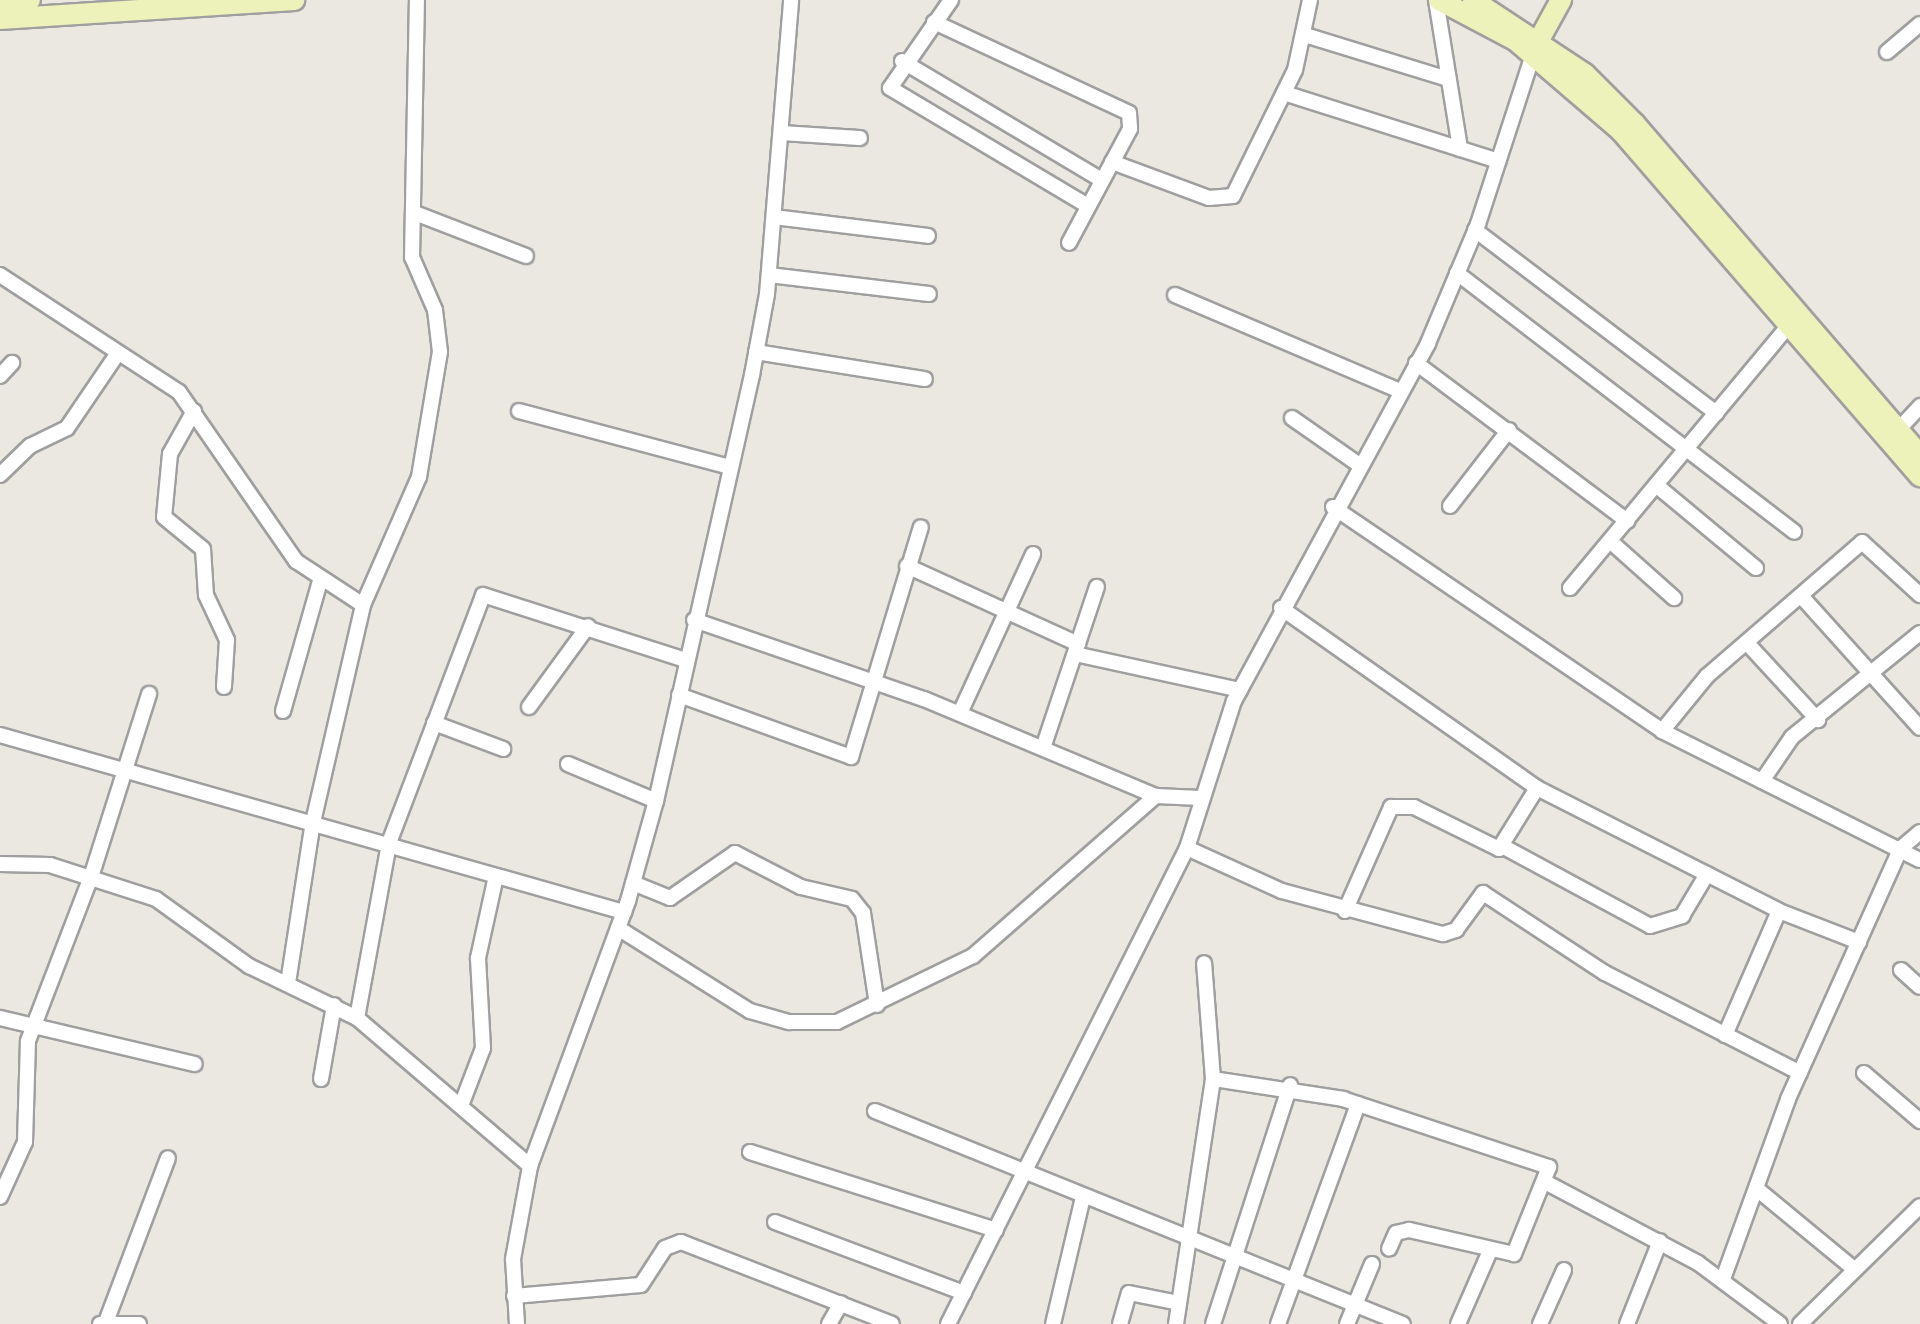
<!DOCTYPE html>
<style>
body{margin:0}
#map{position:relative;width:1920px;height:1324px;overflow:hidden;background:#ebe8e2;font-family:Helvetica,sans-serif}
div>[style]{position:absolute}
.roads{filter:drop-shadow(2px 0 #9f9f9f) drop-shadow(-2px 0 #9f9f9f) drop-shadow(0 2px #9f9f9f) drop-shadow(0 -2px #9f9f9f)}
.street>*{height:14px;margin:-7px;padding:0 7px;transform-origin:7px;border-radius:7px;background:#fff}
.secondary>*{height:20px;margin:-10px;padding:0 10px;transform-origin:10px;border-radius:10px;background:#edf1ba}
span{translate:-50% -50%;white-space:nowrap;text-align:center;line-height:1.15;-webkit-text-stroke:7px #fff;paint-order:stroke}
</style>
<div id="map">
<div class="roads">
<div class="street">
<div style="left:951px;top:0;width:107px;rotate:124.7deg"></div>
<div style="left:890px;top:88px;width:230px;rotate:30.8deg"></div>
<div style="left:1436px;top:0;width:151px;rotate:80.8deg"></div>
<div style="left:934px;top:22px;width:215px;rotate:25deg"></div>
<div style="left:1129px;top:113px;width:16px;rotate:86deg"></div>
<div style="left:1130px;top:129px;width:129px;rotate:118.2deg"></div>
<div style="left:1305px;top:35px;width:150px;rotate:17.1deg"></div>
<div style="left:1887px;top:52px;width:43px;rotate:-40.3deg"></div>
<div style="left:902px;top:61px;width:233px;rotate:30.8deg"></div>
<div style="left:1284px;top:93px;width:225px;rotate:17.6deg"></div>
<div style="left:781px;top:133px;width:79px;rotate:3.6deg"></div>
<div style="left:1112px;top:162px;width:103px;rotate:20.4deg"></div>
<div style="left:1209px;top:198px;width:24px;rotate:-5deg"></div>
<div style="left:1233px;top:196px;width:140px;rotate:-63.8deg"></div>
<div style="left:1295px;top:70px;width:72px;rotate:-77.9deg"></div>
<div style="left:415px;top:213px;width:119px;rotate:21.2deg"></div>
<div style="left:774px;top:217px;width:155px;rotate:7deg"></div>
<div style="left:1475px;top:230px;width:303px;rotate:37.2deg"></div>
<div style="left:1457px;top:273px;width:425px;rotate:37.5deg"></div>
<div style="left:0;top:275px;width:214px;rotate:33.2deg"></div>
<div style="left:179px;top:392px;width:206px;rotate:55.3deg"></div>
<div style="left:296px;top:561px;width:80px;rotate:33.3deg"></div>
<div style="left:769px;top:275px;width:161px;rotate:6.8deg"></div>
<div style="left:1175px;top:295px;width:245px;rotate:23.1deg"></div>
<div style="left:756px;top:352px;width:171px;rotate:9.1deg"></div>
<div style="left:1416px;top:363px;width:264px;rotate:36.8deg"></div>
<div style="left:0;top:376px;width:18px;rotate:-47deg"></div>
<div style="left:194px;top:411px;width:49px;rotate:119.2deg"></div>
<div style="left:170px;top:454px;width:63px;rotate:95.4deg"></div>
<div style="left:164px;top:517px;width:50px;rotate:39.4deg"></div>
<div style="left:203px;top:549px;width:46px;rotate:86.3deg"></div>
<div style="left:206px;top:595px;width:50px;rotate:65deg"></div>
<div style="left:227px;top:640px;width:47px;rotate:93.7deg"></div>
<div style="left:519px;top:411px;width:218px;rotate:14.9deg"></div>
<div style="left:1292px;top:418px;width:80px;rotate:34.9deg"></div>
<div style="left:1898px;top:430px;width:33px;rotate:-47deg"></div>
<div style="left:0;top:475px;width:42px;rotate:-44deg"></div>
<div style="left:30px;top:446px;width:41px;rotate:-25.9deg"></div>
<div style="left:67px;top:428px;width:87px;rotate:-55.8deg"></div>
<div style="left:1656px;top:485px;width:130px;rotate:39.7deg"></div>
<div style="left:1450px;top:506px;width:96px;rotate:-52.2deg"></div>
<div style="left:1333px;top:507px;width:398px;rotate:34.2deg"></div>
<div style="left:1662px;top:731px;width:288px;rotate:26.6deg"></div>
<div style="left:1610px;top:541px;width:86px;rotate:41.7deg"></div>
<div style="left:907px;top:566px;width:188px;rotate:24.5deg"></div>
<div style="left:1570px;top:588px;width:342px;rotate:-50.2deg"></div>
<div style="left:1802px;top:597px;width:176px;rotate:48deg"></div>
<div style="left:1281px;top:608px;width:313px;rotate:35.1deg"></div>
<div style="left:1537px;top:788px;width:271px;rotate:26.9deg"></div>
<div style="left:1779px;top:911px;width:86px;rotate:21.2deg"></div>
<div style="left:694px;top:620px;width:243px;rotate:19deg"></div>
<div style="left:924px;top:699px;width:251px;rotate:22.7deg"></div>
<div style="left:1156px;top:796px;width:44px;rotate:2.6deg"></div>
<div style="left:1747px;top:643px;width:105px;rotate:47.3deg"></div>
<div style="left:1075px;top:654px;width:169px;rotate:12.3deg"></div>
<div style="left:679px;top:695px;width:183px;rotate:19.8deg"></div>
<div style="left:851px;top:757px;width:240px;rotate:-73.1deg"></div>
<div style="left:529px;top:707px;width:100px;rotate:-53.9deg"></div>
<div style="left:283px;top:711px;width:138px;rotate:-74.1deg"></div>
<div style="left:960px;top:713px;width:175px;rotate:-65.3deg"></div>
<div style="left:434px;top:723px;width:74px;rotate:20.6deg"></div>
<div style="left:1662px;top:731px;width:71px;rotate:-50.7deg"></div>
<div style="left:1707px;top:676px;width:205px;rotate:-40.8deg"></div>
<div style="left:1862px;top:542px;width:79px;rotate:42.4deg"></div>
<div style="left:0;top:735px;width:649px;rotate:15.84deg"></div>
<div style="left:1043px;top:748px;width:170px;rotate:-71.5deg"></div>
<div style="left:568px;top:764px;width:95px;rotate:22.8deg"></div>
<div style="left:1762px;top:781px;width:53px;rotate:-55.7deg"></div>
<div style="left:1792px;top:737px;width:165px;rotate:-39.1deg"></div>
<div style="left:1504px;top:847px;width:166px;rotate:28.4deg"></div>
<div style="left:1650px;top:926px;width:34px;rotate:-17deg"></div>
<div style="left:1682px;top:916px;width:49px;rotate:-59.2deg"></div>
<div style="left:1187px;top:848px;width:104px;rotate:24.4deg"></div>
<div style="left:1282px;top:891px;width:167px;rotate:15deg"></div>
<div style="left:1443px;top:934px;width:14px;rotate:-17deg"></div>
<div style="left:1456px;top:930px;width:46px;rotate:-53.9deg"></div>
<div style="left:1483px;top:893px;width:146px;rotate:33.3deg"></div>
<div style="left:1605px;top:973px;width:219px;rotate:27.1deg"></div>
<div style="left:0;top:864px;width:50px;rotate:1.1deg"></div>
<div style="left:50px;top:865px;width:111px;rotate:17.8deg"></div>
<div style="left:156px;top:899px;width:115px;rotate:35.8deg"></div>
<div style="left:249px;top:966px;width:120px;rotate:25.7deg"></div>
<div style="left:357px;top:1018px;width:228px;rotate:40.5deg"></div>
<div style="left:633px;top:883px;width:40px;rotate:22deg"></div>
<div style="left:670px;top:898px;width:79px;rotate:-34.7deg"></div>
<div style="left:735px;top:853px;width:74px;rotate:27.3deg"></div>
<div style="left:801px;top:887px;width:52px;rotate:13.2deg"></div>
<div style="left:852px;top:899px;width:18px;rotate:52deg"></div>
<div style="left:863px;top:913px;width:93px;rotate:81.3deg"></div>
<div style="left:1345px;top:911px;width:114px;rotate:-66.1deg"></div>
<div style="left:1391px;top:807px;width:23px"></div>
<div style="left:1414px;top:807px;width:95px;rotate:26.3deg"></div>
<div style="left:1499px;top:849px;width:72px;rotate:-58.1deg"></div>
<div style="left:618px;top:928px;width:156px;rotate:32.2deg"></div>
<div style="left:750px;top:1011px;width:41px;rotate:15.8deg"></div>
<div style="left:789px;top:1022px;width:48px"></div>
<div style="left:837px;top:1022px;width:151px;rotate:-25.9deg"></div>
<div style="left:973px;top:956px;width:243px;rotate:-41.2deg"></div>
<div style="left:1901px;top:970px;width:25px;rotate:42deg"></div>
<div style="left:288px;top:983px;width:163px;rotate:-81.2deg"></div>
<div style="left:313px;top:822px;width:223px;rotate:-77deg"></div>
<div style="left:363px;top:605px;width:140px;rotate:-66.4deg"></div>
<div style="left:419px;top:477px;width:127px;rotate:-80.5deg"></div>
<div style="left:440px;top:352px;width:42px;rotate:-96.8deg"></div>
<div style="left:435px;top:310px;width:58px;rotate:-113.5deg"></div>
<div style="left:412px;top:257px;width:257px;rotate:-88.9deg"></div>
<div style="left:0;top:1018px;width:200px;rotate:13.3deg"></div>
<div style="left:357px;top:1018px;width:178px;rotate:-79.6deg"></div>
<div style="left:389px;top:843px;width:265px;rotate:-69.2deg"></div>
<div style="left:483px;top:595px;width:213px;rotate:17.8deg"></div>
<div style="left:1725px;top:1035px;width:135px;rotate:-66.5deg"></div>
<div style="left:1864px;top:1073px;width:74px;rotate:40.6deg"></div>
<div style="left:321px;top:1079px;width:75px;rotate:-80deg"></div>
<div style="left:1213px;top:1079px;width:132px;rotate:8.7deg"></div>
<div style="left:1343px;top:1099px;width:217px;rotate:18.3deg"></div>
<div style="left:1549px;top:1167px;width:94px;rotate:111.9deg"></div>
<div style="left:1514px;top:1254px;width:108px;rotate:-167.1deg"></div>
<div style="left:1409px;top:1230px;width:13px;rotate:167deg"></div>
<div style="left:1396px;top:1233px;width:17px;rotate:114deg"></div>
<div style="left:462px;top:1103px;width:59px;rotate:-69.1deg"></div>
<div style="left:483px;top:1048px;width:90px;rotate:-93.2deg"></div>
<div style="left:478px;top:958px;width:84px;rotate:-77.6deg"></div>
<div style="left:875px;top:1111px;width:569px;rotate:21.97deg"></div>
<div style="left:750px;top:1152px;width:258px;rotate:17.6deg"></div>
<div style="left:1547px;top:1183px;width:171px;rotate:27.9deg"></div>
<div style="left:1698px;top:1263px;width:102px;rotate:36.6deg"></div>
<div style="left:1757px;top:1189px;width:124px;rotate:39.5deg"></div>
<div style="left:0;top:1197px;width:60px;rotate:-65.6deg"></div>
<div style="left:25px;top:1142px;width:101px;rotate:-88.3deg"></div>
<div style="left:28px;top:1041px;width:179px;rotate:-69deg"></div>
<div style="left:92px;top:874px;width:189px;rotate:-72.4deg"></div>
<div style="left:775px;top:1222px;width:202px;rotate:20.6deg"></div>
<div style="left:1723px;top:1279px;width:191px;rotate:-70.1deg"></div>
<div style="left:1788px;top:1099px;width:275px;rotate:-65.8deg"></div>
<div style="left:1901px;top:848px;width:25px;rotate:-40deg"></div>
<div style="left:514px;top:1296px;width:127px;rotate:-5deg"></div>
<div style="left:641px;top:1285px;width:44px;rotate:-57deg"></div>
<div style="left:665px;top:1248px;width:17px;rotate:-21deg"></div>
<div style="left:681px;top:1242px;width:226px;rotate:21.2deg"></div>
<div style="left:106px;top:1322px;width:175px;rotate:-69.3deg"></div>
<div style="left:100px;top:1324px;width:39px"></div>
<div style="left:517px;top:1324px;width:65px;rotate:-93.5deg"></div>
<div style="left:513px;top:1259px;width:95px;rotate:-79.6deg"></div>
<div style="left:530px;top:1166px;width:283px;rotate:-69.7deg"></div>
<div style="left:628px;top:901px;width:104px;rotate:-74.4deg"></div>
<div style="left:656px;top:801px;width:437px;rotate:-77.3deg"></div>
<div style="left:752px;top:375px;width:82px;rotate:-79.5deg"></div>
<div style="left:767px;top:294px;width:295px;rotate:-85.3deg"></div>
<div style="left:829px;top:1324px;width:24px;rotate:-60deg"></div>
<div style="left:948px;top:1324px;width:533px;rotate:-63.34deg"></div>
<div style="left:1187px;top:848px;width:154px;rotate:-72.3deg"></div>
<div style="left:1234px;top:701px;width:407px;rotate:-61.5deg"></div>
<div style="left:1428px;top:343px;width:129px;rotate:-67.2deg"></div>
<div style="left:1478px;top:224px;width:184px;rotate:-72deg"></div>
<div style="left:1053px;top:1324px;width:130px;rotate:-76.7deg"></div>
<div style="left:1120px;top:1324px;width:32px;rotate:-74deg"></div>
<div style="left:1129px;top:1293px;width:51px;rotate:11.3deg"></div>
<div style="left:1176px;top:1324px;width:248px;rotate:-81.4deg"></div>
<div style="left:1213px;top:1079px;width:116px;rotate:-94.4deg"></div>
<div style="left:1213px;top:1324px;width:251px;rotate:-72.1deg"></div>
<div style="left:1278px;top:1324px;width:234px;rotate:-70deg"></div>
<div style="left:1347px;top:1324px;width:65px;rotate:-67.4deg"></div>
<div style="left:1458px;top:1324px;width:77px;rotate:-66.4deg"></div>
<div style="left:1540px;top:1324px;width:59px;rotate:-66deg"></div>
<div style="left:1627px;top:1324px;width:89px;rotate:-68.3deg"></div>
<div style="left:1800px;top:1324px;width:168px;rotate:-44.5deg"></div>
</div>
<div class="secondary">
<div style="left:1439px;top:0;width:86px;rotate:27.8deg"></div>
<div style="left:1515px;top:40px;width:140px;rotate:40.6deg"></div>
<div style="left:1621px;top:131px;width:457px;rotate:49.1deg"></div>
<div style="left:1473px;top:0;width:134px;rotate:33.5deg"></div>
<div style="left:1585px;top:74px;width:71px;rotate:45deg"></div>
<div style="left:1635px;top:124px;width:437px;rotate:49.3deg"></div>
<div style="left:0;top:2px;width:30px;rotate:-4deg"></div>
<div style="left:0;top:19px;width:295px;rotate:-3.7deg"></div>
<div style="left:1539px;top:40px;width:46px;rotate:-61.2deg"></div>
</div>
</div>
</div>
